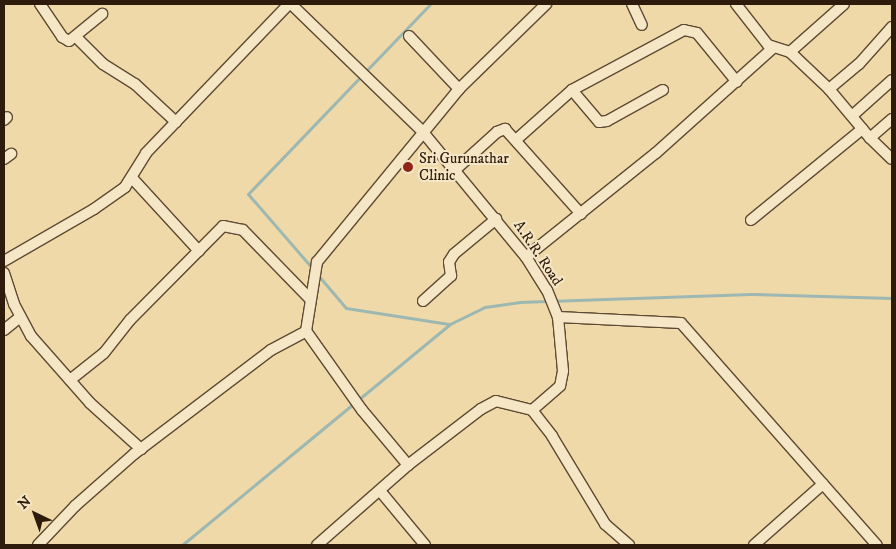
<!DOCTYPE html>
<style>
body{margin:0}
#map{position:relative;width:896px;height:549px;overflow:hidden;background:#efd9a8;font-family:"IM FELL DW Pica",serif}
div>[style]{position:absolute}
.stream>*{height:3px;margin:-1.5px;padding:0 1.5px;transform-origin:1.5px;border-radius:1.5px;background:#9db8b2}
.roads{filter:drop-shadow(1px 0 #5e4a32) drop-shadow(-1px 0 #5e4a32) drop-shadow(0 1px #5e4a32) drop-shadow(0 -1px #5e4a32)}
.street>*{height:10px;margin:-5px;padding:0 5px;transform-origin:5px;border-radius:5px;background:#f5e6c6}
.dots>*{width:14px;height:14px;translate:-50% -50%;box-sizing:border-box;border:2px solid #f5e6c6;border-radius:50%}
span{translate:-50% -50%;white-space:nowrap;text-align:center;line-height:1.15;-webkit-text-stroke:4px #f5e6c6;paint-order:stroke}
.poi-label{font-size:15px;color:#2e1b0b}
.left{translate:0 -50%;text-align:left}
.street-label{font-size:15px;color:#2e1b0b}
.frame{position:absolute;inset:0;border:5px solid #2e1b0b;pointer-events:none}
.north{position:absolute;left:10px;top:489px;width:50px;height:50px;-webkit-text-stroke:4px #f5e6c6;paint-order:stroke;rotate:318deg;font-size:14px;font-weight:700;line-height:20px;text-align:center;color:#2e1b0b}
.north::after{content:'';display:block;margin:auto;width:18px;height:22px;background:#2e1b0b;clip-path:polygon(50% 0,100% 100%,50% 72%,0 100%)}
</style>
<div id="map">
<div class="stream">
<div style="left:313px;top:269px;width:99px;rotate:-130.9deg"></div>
<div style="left:248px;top:194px;width:263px;rotate:-46.2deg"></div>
<div style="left:317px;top:274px;width:45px;rotate:49.5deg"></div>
<div style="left:346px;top:308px;width:104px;rotate:8.8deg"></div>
<div style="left:182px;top:545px;width:347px;rotate:-39.5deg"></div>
<div style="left:450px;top:324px;width:39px;rotate:-26deg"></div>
<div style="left:485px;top:307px;width:34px;rotate:-8deg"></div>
<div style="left:519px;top:302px;width:232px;rotate:-2deg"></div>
<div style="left:751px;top:294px;width:141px;rotate:1.6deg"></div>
</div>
<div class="roads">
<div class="street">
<div style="left:40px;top:4px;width:40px;rotate:56deg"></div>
<div style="left:62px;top:37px;width:8px;rotate:30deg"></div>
<div style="left:69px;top:41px;width:43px;rotate:-39.3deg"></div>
<div style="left:291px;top:4px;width:182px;rotate:44.1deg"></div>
<div style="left:422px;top:131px;width:163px;rotate:50.5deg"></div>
<div style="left:526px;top:257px;width:39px;rotate:58deg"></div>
<div style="left:547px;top:290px;width:29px;rotate:68deg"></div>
<div style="left:558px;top:317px;width:54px;rotate:84.7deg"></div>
<div style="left:563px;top:371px;width:15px;rotate:101deg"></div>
<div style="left:560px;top:386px;width:37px;rotate:139deg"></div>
<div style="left:532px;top:410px;width:37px;rotate:-166deg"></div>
<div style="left:496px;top:401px;width:17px;rotate:152deg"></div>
<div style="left:481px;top:409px;width:92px;rotate:142.5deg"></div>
<div style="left:408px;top:465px;width:121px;rotate:138.7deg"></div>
<div style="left:632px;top:4px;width:23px;rotate:65deg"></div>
<div style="left:736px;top:4px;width:52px;rotate:52deg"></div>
<div style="left:768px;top:45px;width:23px;rotate:18deg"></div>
<div style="left:790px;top:52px;width:54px;rotate:43.5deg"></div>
<div style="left:829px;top:89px;width:64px;rotate:50.1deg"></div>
<div style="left:870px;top:138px;width:30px;rotate:44deg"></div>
<div style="left:409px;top:36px;width:73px;rotate:46.7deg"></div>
<div style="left:76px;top:37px;width:38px;rotate:45deg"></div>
<div style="left:103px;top:64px;width:38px;rotate:32deg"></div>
<div style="left:135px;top:84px;width:56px;rotate:42.8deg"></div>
<div style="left:790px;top:52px;width:72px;rotate:-41.6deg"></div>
<div style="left:829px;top:89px;width:39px;rotate:-40deg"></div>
<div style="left:859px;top:64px;width:50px;rotate:-48.3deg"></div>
<div style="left:572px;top:90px;width:42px;rotate:49.8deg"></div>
<div style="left:599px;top:122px;width:8px;rotate:-7deg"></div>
<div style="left:607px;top:121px;width:64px;rotate:-29deg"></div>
<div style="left:853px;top:115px;width:52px;rotate:-41.9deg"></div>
<div style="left:4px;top:120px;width:4px;rotate:-45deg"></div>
<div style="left:870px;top:138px;width:29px;rotate:-41deg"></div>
<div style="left:517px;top:139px;width:74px;rotate:-41.7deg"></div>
<div style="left:572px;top:90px;width:127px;rotate:-28.2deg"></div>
<div style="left:684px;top:30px;width:13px;rotate:13deg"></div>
<div style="left:697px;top:33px;width:63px;rotate:50.8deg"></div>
<div style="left:4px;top:159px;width:9px;rotate:-36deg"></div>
<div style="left:455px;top:170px;width:57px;rotate:-42.1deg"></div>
<div style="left:497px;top:132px;width:9px;rotate:-21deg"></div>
<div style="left:505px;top:129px;width:114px;rotate:48.2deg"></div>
<div style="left:132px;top:178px;width:99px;rotate:47.5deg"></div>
<div style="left:751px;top:220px;width:144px;rotate:-39.3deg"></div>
<div style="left:526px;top:257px;width:166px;rotate:-38.7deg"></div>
<div style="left:656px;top:153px;width:157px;rotate:-41.9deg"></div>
<div style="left:4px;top:261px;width:104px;rotate:-30deg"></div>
<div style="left:94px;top:209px;width:38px;rotate:-35deg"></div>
<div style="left:125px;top:187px;width:40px;rotate:-58deg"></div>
<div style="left:146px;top:153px;width:207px;rotate:-46.2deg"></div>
<div style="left:4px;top:273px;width:33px;rotate:72deg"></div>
<div style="left:14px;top:304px;width:36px;rotate:62deg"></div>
<div style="left:31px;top:336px;width:89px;rotate:48.6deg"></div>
<div style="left:90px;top:403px;width:69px;rotate:42deg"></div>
<div style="left:423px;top:301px;width:38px;rotate:-42deg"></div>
<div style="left:451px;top:276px;width:14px;rotate:-98deg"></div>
<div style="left:449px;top:262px;width:9px;rotate:-58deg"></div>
<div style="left:454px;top:254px;width:55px;rotate:-39.8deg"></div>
<div style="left:558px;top:317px;width:123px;rotate:2.8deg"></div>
<div style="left:681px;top:323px;width:296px;rotate:48.6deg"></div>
<div style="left:4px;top:330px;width:21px;rotate:-39deg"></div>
<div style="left:306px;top:331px;width:97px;rotate:54.7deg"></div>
<div style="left:362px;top:410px;width:72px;rotate:50.1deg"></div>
<div style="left:70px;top:380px;width:43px;rotate:-38.5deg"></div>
<div style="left:104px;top:353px;width:42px;rotate:-51.8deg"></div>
<div style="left:130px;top:320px;width:132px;rotate:-45.3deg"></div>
<div style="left:223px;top:226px;width:20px;rotate:11deg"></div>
<div style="left:243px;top:230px;width:96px;rotate:45.8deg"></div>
<div style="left:532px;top:410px;width:33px;rotate:52deg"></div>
<div style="left:552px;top:436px;width:103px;rotate:58.9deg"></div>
<div style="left:605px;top:524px;width:32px;rotate:41deg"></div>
<div style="left:381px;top:492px;width:69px;rotate:50.3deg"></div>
<div style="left:38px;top:545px;width:54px;rotate:-46.5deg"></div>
<div style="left:75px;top:506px;width:79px;rotate:-41.4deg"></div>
<div style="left:134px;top:454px;width:172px;rotate:-37.2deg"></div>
<div style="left:271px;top:350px;width:40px;rotate:-28deg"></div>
<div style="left:306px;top:331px;width:70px;rotate:-80.9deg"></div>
<div style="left:317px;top:262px;width:224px;rotate:-50.6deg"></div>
<div style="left:459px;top:89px;width:122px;rotate:-44.3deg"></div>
<div style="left:754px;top:545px;width:92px;rotate:-41.5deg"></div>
</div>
</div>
<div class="dots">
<div style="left:408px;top:167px;background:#8f2418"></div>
</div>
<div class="poi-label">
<span class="left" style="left:419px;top:167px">Sri Gurunathar<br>Clinic</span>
</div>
<div class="street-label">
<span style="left:538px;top:253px;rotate:56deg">A.R.R. Road</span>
</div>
<div class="frame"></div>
<div class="north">N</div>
</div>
